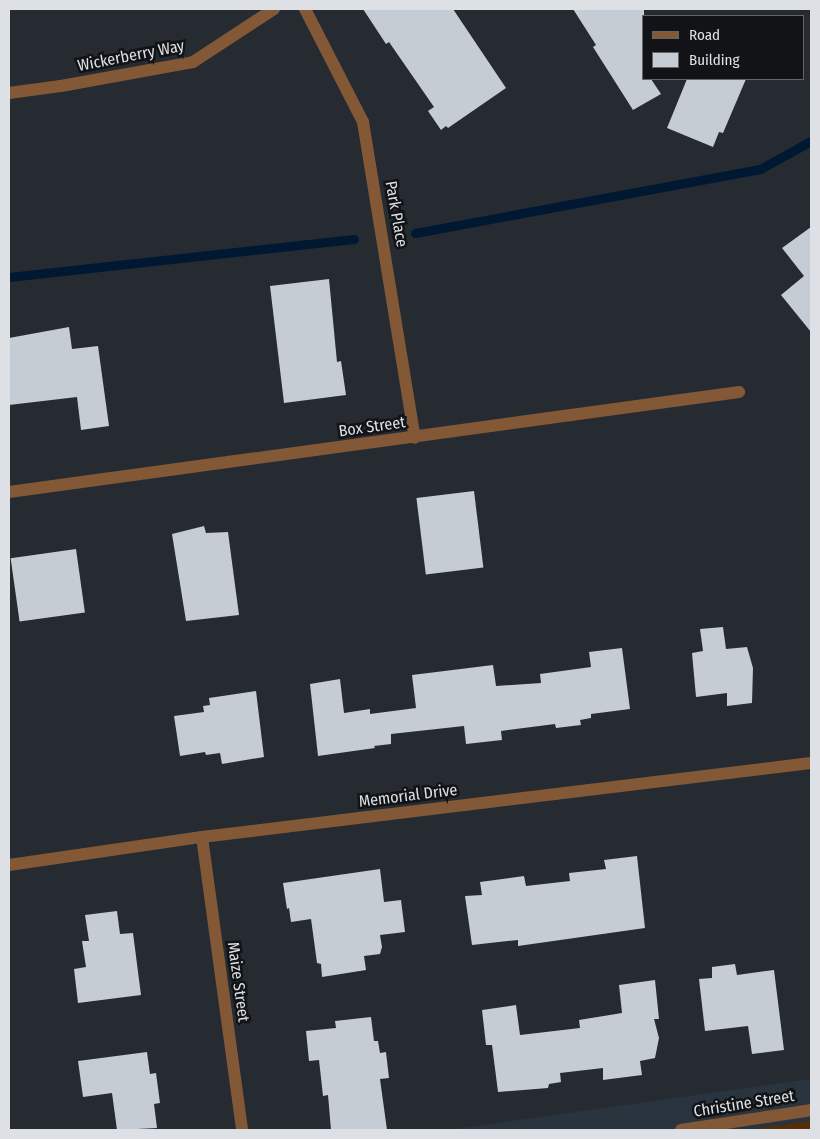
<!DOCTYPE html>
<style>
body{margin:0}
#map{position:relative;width:820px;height:1139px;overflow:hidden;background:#252b30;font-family:"Fira Sans Condensed",sans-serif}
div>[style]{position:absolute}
.built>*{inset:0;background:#2a343e}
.green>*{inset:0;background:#552d06}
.stream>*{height:9px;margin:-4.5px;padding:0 4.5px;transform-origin:4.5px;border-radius:4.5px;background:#001832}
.building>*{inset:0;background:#c5ccd3;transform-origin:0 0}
.street>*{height:12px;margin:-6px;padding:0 6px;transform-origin:6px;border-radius:6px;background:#825837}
span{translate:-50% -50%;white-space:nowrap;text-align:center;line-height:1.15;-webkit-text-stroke:5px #111316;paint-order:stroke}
.street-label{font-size:16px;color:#dde0e4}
.frame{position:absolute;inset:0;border:10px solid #dde0e4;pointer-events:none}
.legend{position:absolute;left:642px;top:15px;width:162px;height:65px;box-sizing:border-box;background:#111316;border:1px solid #636568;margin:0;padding:6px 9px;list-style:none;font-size:15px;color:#dde0e4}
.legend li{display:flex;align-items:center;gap:10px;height:25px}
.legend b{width:25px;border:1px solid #636568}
</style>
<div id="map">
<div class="built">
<div style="clip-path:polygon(811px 1079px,811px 1130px,454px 1130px,454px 1129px)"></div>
</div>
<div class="green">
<div style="clip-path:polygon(811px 1121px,811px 1130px,748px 1130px,767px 1127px)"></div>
</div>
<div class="stream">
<div style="left:415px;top:233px;width:351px;rotate:-10.5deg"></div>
<div style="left:760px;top:169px;width:58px;rotate:-28.8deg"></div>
<div style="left:9px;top:277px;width:347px;rotate:-6.3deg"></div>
</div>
<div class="building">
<div style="clip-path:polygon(363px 9px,453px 9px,506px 88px,448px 128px,446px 126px,441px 130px,428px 111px,434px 107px,389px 42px,386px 44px)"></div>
<div style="clip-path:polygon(573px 9px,644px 9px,644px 79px,651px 79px,661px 94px,633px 110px,593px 47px,596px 45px)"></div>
<div style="clip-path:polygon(687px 79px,746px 79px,723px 133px,719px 132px,713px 147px,667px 128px)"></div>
<div style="clip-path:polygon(811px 227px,811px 332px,781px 295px,804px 276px,782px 248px)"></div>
<div style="clip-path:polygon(329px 279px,337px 362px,341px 361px,346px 395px,284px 403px,270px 286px)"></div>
<div style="clip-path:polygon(69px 327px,72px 349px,98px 346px,109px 426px,81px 430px,77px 397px,9px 405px,9px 338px)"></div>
<div style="left:474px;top:491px;width:77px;height:58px;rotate:83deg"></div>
<div style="clip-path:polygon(204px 526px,206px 533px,228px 532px,239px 615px,186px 621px,172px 534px)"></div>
<div style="left:76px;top:549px;width:64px;height:66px;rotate:82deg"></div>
<div style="clip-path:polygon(723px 627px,726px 649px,747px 647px,753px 668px,752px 703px,727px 706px,727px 693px,696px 697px,692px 653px,703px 651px,700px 629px)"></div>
<div style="clip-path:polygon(622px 648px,630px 709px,591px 714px,591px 718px,580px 720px,581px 725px,556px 728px,555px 724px,501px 731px,502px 740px,466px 744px,464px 726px,391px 734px,391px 744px,374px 746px,375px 748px,318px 756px,310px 684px,340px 679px,344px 713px,370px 709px,370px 714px,416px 708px,412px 675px,493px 665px,496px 686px,541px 683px,540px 674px,591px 667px,589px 652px)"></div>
<div style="clip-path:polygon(256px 691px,264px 757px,222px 764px,220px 753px,206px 755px,205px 752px,180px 756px,174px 716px,204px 712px,203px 706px,210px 705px,209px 698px)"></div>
<div style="clip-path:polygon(637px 856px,645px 928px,518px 946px,518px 940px,472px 945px,465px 896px,482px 895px,480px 882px,524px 876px,526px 886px,570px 881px,569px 873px,606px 869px,604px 860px)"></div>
<div style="clip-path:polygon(380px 869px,384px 902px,401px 900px,405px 932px,380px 935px,382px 947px,380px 954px,364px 956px,366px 970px,322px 977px,321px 964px,317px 963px,311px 919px,291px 922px,289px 908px,287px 909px,283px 883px)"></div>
<div style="clip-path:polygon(117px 911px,120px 934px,133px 933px,141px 995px,78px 1003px,74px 969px,86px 967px,82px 941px,89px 941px,85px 915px)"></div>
<div style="clip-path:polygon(735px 964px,737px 975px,774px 970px,784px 1050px,752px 1054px,748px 1026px,705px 1031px,699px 979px,712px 978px,712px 967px)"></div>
<div style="clip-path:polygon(655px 980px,659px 1019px,654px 1019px,659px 1038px,655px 1058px,640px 1061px,642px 1075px,603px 1080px,603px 1068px,560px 1073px,561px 1082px,549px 1084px,548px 1088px,498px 1092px,492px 1045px,486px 1045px,482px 1010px,516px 1005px,520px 1035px,580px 1028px,579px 1020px,622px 1013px,619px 985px)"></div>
<div style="clip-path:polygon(371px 1017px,374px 1041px,378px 1041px,380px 1053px,386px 1052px,389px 1078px,380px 1079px,387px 1130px,331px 1130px,328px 1095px,323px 1096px,319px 1060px,309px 1061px,306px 1031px,336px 1028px,335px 1021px)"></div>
<div style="clip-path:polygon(147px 1052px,150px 1074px,156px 1073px,160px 1103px,154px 1104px,157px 1128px,117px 1130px,112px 1093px,83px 1097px,78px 1061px)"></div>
</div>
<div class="street">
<div style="left:305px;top:9px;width:127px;rotate:62.8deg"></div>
<div style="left:363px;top:122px;width:320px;rotate:80.7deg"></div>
<div style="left:9px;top:93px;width:52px;rotate:-7.7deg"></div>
<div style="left:61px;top:86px;width:134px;rotate:-10.3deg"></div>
<div style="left:193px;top:62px;width:97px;rotate:-33.2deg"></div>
<div style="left:9px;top:492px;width:737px;rotate:-7.8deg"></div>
<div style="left:202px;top:837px;width:296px;rotate:82.2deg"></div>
<div style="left:9px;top:865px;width:195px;rotate:-8.3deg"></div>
<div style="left:202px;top:837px;width:613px;rotate:-6.93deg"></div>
<div style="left:681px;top:1130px;width:132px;rotate:-8.7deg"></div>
</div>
<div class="street-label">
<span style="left:131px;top:56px;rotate:-11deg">Wickerberry Way</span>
<span style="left:396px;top:214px;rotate:80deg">Park Place</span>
<span style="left:372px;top:427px;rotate:-8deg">Box Street</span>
<span style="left:408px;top:796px;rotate:-7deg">Memorial Drive</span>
<span style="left:238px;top:982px;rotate:82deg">Maize Street</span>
<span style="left:744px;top:1104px;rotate:-9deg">Christine Street</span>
</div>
<div class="frame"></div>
<ul class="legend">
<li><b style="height:6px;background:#825837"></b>Road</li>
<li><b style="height:14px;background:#c5ccd3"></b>Building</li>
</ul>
</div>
